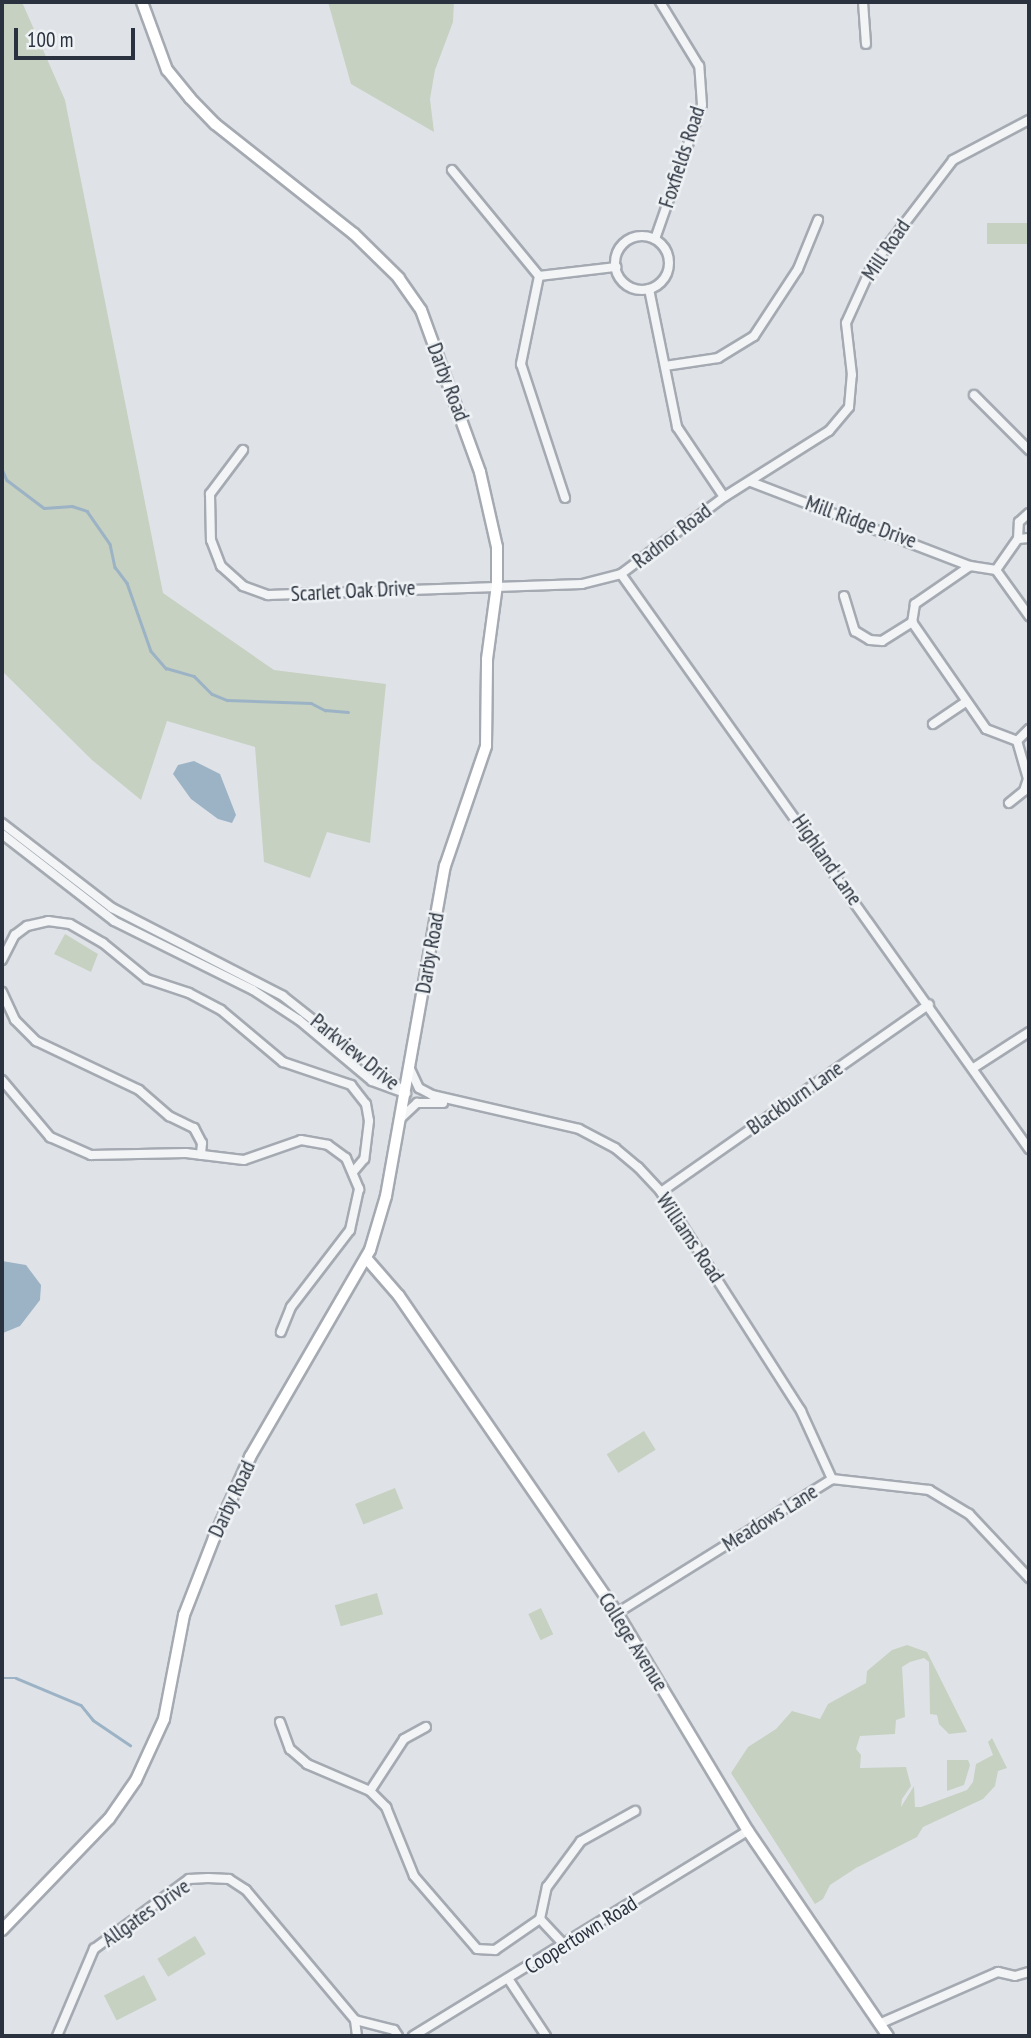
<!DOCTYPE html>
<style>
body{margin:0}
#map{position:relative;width:1031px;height:2038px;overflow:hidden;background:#dfe3e8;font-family:"PT Sans Narrow",sans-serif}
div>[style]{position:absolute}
.green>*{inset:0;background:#c6d1c1;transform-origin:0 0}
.water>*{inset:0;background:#9cb3c6}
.stream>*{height:2.5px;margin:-1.25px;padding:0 1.25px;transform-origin:1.25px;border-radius:1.25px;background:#9cb3c6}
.roads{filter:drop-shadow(2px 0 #a5aab2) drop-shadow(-2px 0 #a5aab2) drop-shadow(0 2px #a5aab2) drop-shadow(0 -2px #a5aab2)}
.minor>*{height:8px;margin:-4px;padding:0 4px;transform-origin:4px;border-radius:4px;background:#f2f4f6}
.minor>.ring{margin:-4px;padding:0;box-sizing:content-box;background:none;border:8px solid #f2f4f6;border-radius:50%}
.major>*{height:10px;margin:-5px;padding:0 5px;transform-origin:5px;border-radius:5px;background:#fff}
span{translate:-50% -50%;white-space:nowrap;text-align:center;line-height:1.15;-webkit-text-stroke:5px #eff2f5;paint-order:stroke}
.street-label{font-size:21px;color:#29323e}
.frame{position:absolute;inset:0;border:4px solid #29323e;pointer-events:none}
.scale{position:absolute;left:14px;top:28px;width:121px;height:32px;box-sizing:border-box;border:4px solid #29323e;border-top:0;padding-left:9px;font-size:21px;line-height:24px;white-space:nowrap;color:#29323e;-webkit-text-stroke:5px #eff2f5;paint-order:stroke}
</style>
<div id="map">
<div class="green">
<div style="clip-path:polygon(2px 2px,22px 2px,65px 100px,163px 593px,274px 670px,386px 684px,370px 843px,327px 832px,310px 878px,264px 862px,255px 747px,167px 721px,141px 800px,92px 760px,2px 671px)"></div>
<div style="clip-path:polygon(328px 2px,454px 2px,453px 22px,435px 70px,430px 99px,434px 132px,351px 84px)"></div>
<div style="left:1029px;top:223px;width:21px;height:42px;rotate:90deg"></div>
<div style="clip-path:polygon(65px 934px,98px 954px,91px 972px,54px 954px)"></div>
<div style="left:644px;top:1431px;width:22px;height:44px;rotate:58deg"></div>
<div style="left:395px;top:1488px;width:22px;height:43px;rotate:68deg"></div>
<div style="left:377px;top:1593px;width:22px;height:44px;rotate:74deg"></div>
<div style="left:541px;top:1608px;width:29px;height:14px;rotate:65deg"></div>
<div style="clip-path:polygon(907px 1645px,927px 1652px,967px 1732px,949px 1734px,939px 1724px,937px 1715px,930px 1714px,929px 1662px,924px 1658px,910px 1662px,902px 1667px,905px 1717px,896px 1720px,895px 1734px,860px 1736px,856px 1749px,861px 1755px,860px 1768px,906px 1767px,911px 1786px,902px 1799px,901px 1807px,914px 1786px,915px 1807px,921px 1807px,967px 1790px,973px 1782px,976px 1764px,993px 1755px,988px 1742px,992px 1738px,1007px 1768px,998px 1771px,995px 1786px,983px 1799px,923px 1827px,917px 1837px,856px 1868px,830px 1885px,823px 1899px,815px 1904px,731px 1773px,748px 1747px,776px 1729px,792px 1711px,820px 1719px,828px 1704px,866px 1683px,867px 1671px,892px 1650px)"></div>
<div style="clip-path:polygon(947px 1760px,968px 1760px,970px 1765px,964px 1785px,947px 1791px)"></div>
<div style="left:195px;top:1936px;width:21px;height:44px;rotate:59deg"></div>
<div style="left:144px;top:1975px;width:28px;height:45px;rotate:63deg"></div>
</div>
<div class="water">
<div style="clip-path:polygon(194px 761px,220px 774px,236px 815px,232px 823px,218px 819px,191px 799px,173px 774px,178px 765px)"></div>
<div style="clip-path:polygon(2px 1261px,26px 1265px,41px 1285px,40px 1300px,20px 1326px,3px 1333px)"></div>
</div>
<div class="stream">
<div style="left:2px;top:469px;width:12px;rotate:66deg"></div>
<div style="left:7px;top:480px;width:46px;rotate:37.1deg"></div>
<div style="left:44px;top:508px;width:28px;rotate:-4deg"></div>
<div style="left:72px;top:506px;width:16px;rotate:18deg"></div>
<div style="left:87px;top:511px;width:40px;rotate:55.1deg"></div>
<div style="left:110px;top:544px;width:24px;rotate:78deg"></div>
<div style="left:115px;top:567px;width:20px;rotate:53deg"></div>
<div style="left:127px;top:583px;width:72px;rotate:70.6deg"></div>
<div style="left:151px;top:651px;width:23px;rotate:49deg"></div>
<div style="left:166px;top:668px;width:29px;rotate:16deg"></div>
<div style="left:194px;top:676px;width:25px;rotate:45deg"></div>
<div style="left:212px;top:694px;width:16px;rotate:22deg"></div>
<div style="left:227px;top:700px;width:84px;rotate:2deg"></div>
<div style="left:311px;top:703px;width:16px;rotate:27deg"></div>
<div style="left:325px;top:710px;width:23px;rotate:5deg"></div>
<div style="left:2px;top:1678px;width:14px"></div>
<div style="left:16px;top:1678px;width:70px;rotate:22.6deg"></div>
<div style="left:81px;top:1705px;width:19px;rotate:51deg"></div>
<div style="left:93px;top:1720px;width:45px;rotate:34deg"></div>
</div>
<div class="roads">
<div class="minor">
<div style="left:863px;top:2px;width:42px;rotate:85.9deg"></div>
<div style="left:452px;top:170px;width:137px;rotate:50.6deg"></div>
<div style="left:539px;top:276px;width:78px;rotate:-6.7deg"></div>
<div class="ring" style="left:615px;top:236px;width:46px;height:46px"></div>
<div style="left:655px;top:239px;width:142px;rotate:-70.7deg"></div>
<div style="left:702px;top:105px;width:39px;rotate:-94deg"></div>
<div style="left:699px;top:66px;width:75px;rotate:-121.4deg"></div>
<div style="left:539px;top:276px;width:90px;rotate:101.6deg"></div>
<div style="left:521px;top:364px;width:141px;rotate:71.8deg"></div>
<div style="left:649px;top:289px;width:141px;rotate:78.5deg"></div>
<div style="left:677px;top:427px;width:84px;rotate:56.1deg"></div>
<div style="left:665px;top:366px;width:54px;rotate:-8.6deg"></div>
<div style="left:718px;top:358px;width:42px;rotate:-31.4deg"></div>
<div style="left:754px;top:336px;width:80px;rotate:-56.7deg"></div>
<div style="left:798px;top:269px;width:53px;rotate:-67.8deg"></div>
<div style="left:974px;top:395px;width:78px;rotate:45deg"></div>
<div style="left:243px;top:450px;width:55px;rotate:126.9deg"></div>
<div style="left:210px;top:494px;width:46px;rotate:88.8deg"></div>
<div style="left:211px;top:540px;width:28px;rotate:69deg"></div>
<div style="left:221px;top:566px;width:30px;rotate:42deg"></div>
<div style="left:243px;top:586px;width:27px;rotate:20deg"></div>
<div style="left:268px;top:595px;width:314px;rotate:-2deg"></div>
<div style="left:582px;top:584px;width:40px;rotate:-14.4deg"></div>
<div style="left:621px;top:574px;width:129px;rotate:-36.8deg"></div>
<div style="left:724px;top:497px;width:124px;rotate:-32.2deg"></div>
<div style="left:829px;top:431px;width:31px;rotate:-50deg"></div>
<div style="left:849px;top:407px;width:32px;rotate:-85deg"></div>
<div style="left:852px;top:375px;width:52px;rotate:-96.6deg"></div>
<div style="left:846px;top:323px;width:63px;rotate:-65.5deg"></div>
<div style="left:872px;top:266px;width:133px;rotate:-52.6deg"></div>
<div style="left:953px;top:160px;width:86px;rotate:-27.8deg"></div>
<div style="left:751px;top:482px;width:235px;rotate:21deg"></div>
<div style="left:1018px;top:539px;width:17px;rotate:-87deg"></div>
<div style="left:1019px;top:522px;width:13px;rotate:-42deg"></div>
<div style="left:996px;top:570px;width:26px;rotate:-171deg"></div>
<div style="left:970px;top:566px;width:67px;rotate:145.4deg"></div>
<div style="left:915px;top:604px;width:18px;rotate:99deg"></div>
<div style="left:912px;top:622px;width:130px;rotate:55.3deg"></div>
<div style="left:986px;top:729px;width:33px;rotate:21deg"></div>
<div style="left:1017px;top:741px;width:17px;rotate:-45deg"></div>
<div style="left:996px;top:570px;width:57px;rotate:54.3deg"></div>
<div style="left:996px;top:570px;width:38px;rotate:-55deg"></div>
<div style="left:1018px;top:539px;width:11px;rotate:-5deg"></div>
<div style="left:621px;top:574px;width:705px;rotate:54.64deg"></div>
<div style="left:844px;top:596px;width:37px;rotate:73deg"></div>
<div style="left:855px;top:631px;width:17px;rotate:31deg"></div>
<div style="left:870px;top:640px;width:12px;rotate:5deg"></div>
<div style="left:882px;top:641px;width:36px;rotate:-32deg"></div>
<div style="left:933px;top:724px;width:40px;rotate:-34deg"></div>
<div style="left:1009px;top:803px;width:19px;rotate:-39deg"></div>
<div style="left:1024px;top:791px;width:13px;rotate:-72deg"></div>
<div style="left:1028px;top:779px;width:40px;rotate:-106deg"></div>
<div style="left:2px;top:823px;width:139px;rotate:37.7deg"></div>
<div style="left:112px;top:908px;width:192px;rotate:27.2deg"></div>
<div style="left:283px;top:996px;width:157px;rotate:38.3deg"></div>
<div style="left:2px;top:834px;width:142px;rotate:37.8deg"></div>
<div style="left:114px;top:921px;width:155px;rotate:26.4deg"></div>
<div style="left:253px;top:990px;width:55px;rotate:33.1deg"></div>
<div style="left:299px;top:1020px;width:95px;rotate:39.9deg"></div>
<div style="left:372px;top:1081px;width:32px;rotate:20deg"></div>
<div style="left:2px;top:960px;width:28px;rotate:-63deg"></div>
<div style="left:15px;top:935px;width:15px;rotate:-37deg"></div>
<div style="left:27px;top:926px;width:22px;rotate:-13deg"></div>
<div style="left:48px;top:921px;width:22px;rotate:8deg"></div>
<div style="left:70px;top:924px;width:38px;rotate:30deg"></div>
<div style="left:103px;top:943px;width:57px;rotate:39.3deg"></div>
<div style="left:147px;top:979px;width:44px;rotate:18.4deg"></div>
<div style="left:189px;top:993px;width:36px;rotate:28deg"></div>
<div style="left:221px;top:1010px;width:81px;rotate:40deg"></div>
<div style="left:283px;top:1062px;width:72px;rotate:18.7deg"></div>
<div style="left:351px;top:1085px;width:24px;rotate:52deg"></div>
<div style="left:366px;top:1104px;width:17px;rotate:80deg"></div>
<div style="left:369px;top:1121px;width:38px;rotate:97deg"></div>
<div style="left:364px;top:1159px;width:16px;rotate:130deg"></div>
<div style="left:2px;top:992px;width:31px;rotate:65deg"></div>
<div style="left:15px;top:1020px;width:30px;rotate:45deg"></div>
<div style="left:36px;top:1041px;width:114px;rotate:25.4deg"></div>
<div style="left:139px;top:1090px;width:40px;rotate:41deg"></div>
<div style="left:169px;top:1116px;width:28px;rotate:26deg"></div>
<div style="left:194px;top:1128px;width:17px;rotate:62deg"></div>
<div style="left:202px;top:1143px;width:12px;rotate:95deg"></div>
<div style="left:975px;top:1067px;width:64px;rotate:-32.9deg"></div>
<div style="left:410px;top:1069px;width:21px;rotate:65deg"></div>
<div style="left:419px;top:1088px;width:15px;rotate:28deg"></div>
<div style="left:432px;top:1095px;width:151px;rotate:13deg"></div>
<div style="left:579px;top:1129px;width:41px;rotate:27.8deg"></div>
<div style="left:615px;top:1148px;width:30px;rotate:40deg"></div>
<div style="left:638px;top:1167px;width:34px;rotate:47deg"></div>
<div style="left:661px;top:1192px;width:260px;rotate:57.4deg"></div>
<div style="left:801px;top:1411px;width:75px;rotate:65.5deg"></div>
<div style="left:2px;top:1080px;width:75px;rotate:49.9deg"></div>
<div style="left:50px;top:1137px;width:45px;rotate:23.7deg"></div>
<div style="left:91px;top:1155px;width:95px;rotate:-1.2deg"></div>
<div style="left:186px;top:1153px;width:58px;rotate:6.9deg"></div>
<div style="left:244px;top:1160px;width:60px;rotate:-19.3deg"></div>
<div style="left:301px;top:1140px;width:27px;rotate:10deg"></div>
<div style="left:328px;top:1145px;width:22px;rotate:36deg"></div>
<div style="left:346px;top:1158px;width:34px;rotate:67deg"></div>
<div style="left:359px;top:1189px;width:42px;rotate:102.4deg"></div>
<div style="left:350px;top:1230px;width:97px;rotate:127.5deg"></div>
<div style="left:291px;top:1307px;width:27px;rotate:112deg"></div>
<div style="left:402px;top:1117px;width:21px;rotate:-43deg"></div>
<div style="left:417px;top:1103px;width:26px"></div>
<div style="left:661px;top:1192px;width:327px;rotate:-35deg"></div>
<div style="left:617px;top:1613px;width:253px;rotate:-31.9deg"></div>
<div style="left:832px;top:1479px;width:98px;rotate:6.5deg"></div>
<div style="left:929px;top:1490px;width:47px;rotate:31deg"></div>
<div style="left:969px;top:1514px;width:88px;rotate:46.8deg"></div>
<div style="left:280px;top:1722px;width:29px;rotate:70deg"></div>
<div style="left:290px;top:1749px;width:23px;rotate:41deg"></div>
<div style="left:307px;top:1764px;width:69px;rotate:23.2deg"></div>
<div style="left:370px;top:1791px;width:23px;rotate:45deg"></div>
<div style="left:386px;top:1807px;width:74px;rotate:67.9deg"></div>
<div style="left:414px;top:1876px;width:96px;rotate:49.2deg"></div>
<div style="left:477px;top:1949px;width:18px;rotate:3deg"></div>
<div style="left:495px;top:1950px;width:55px;rotate:-34.6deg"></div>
<div style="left:540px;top:1919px;width:33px;rotate:-78deg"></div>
<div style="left:547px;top:1887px;width:57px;rotate:-53.5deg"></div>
<div style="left:581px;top:1841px;width:62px;rotate:-29.1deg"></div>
<div style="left:370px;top:1791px;width:62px;rotate:-56.8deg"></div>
<div style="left:404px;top:1739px;width:25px;rotate:-29deg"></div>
<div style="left:540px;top:1919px;width:35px;rotate:47deg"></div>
<div style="left:509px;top:1980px;width:67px;rotate:56.5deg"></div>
<div style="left:355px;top:2020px;width:16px;rotate:83deg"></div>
<div style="left:879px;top:2024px;width:130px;rotate:-23.6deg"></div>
<div style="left:998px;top:1972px;width:17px;rotate:13deg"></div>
<div style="left:1015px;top:1976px;width:15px;rotate:-16deg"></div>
<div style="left:57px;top:2036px;width:95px;rotate:-67deg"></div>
<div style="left:94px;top:1949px;width:118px;rotate:-36.4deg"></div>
<div style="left:189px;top:1879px;width:19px;rotate:-3deg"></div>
<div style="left:208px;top:1878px;width:21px;rotate:3deg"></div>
<div style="left:229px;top:1879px;width:20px;rotate:33deg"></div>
<div style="left:246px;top:1890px;width:170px;rotate:50deg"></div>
<div style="left:355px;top:2020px;width:40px;rotate:14.4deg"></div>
<div style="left:394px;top:2030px;width:7px;rotate:56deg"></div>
<div style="left:413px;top:2036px;width:393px;rotate:-31.5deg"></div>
</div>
<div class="major">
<div style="left:366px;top:1258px;width:50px;rotate:49deg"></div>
<div style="left:399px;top:1296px;width:385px;rotate:55.5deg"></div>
<div style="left:617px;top:1613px;width:254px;rotate:59deg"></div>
<div style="left:748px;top:1831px;width:248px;rotate:55.7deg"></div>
<div style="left:2px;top:1930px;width:154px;rotate:-46.1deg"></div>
<div style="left:109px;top:1819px;width:47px;rotate:-55.3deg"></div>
<div style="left:136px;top:1780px;width:67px;rotate:-65.3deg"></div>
<div style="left:164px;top:1719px;width:106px;rotate:-79.1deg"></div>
<div style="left:184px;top:1615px;width:83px;rotate:-68.7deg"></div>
<div style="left:214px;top:1538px;width:89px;rotate:-66deg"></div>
<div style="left:250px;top:1457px;width:239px;rotate:-59.9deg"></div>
<div style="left:370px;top:1250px;width:56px;rotate:-73.5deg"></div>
<div style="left:386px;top:1196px;width:335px;rotate:-79.9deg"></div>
<div style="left:445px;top:866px;width:127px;rotate:-71.1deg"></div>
<div style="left:486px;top:746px;width:87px;rotate:-89.3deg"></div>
<div style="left:487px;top:659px;width:75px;rotate:-82.3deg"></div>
<div style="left:497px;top:585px;width:38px;rotate:-90deg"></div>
<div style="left:497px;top:547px;width:77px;rotate:-102.8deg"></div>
<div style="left:480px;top:472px;width:172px;rotate:-110deg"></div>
<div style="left:421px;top:310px;width:39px;rotate:-125deg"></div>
<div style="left:399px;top:278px;width:63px;rotate:-135.6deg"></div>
<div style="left:354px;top:234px;width:177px;rotate:-141.6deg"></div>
<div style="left:215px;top:124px;width:36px;rotate:-134deg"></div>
<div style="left:190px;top:98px;width:36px;rotate:-129deg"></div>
<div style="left:167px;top:70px;width:72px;rotate:-110.2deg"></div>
</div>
</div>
<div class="street-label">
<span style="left:682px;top:157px;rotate:-72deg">Foxfields Road</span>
<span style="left:886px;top:250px;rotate:-56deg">Mill Road</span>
<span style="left:448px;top:382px;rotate:69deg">Darby Road</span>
<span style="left:861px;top:522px;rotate:20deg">Mill Ridge Drive</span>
<span style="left:672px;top:536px;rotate:-37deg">Radnor Road</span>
<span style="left:353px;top:591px;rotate:-3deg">Scarlet Oak Drive</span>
<span style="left:827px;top:860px;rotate:55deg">Highland Lane</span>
<span style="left:430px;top:953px;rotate:-80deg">Darby Road</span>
<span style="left:355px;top:1052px;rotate:39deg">Parkview Drive</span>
<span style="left:795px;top:1098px;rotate:-35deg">Blackburn Lane</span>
<span style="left:690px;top:1238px;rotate:56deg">Williams Road</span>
<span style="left:232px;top:1499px;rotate:-65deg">Darby Road</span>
<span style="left:770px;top:1518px;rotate:-32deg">Meadows Lane</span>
<span style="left:633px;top:1642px;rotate:58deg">College Avenue</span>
<span style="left:146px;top:1913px;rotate:-35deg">Allgates Drive</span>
<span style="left:581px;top:1935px;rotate:-32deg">Coopertown Road</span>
</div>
<div class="frame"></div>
<div class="scale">100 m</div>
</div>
